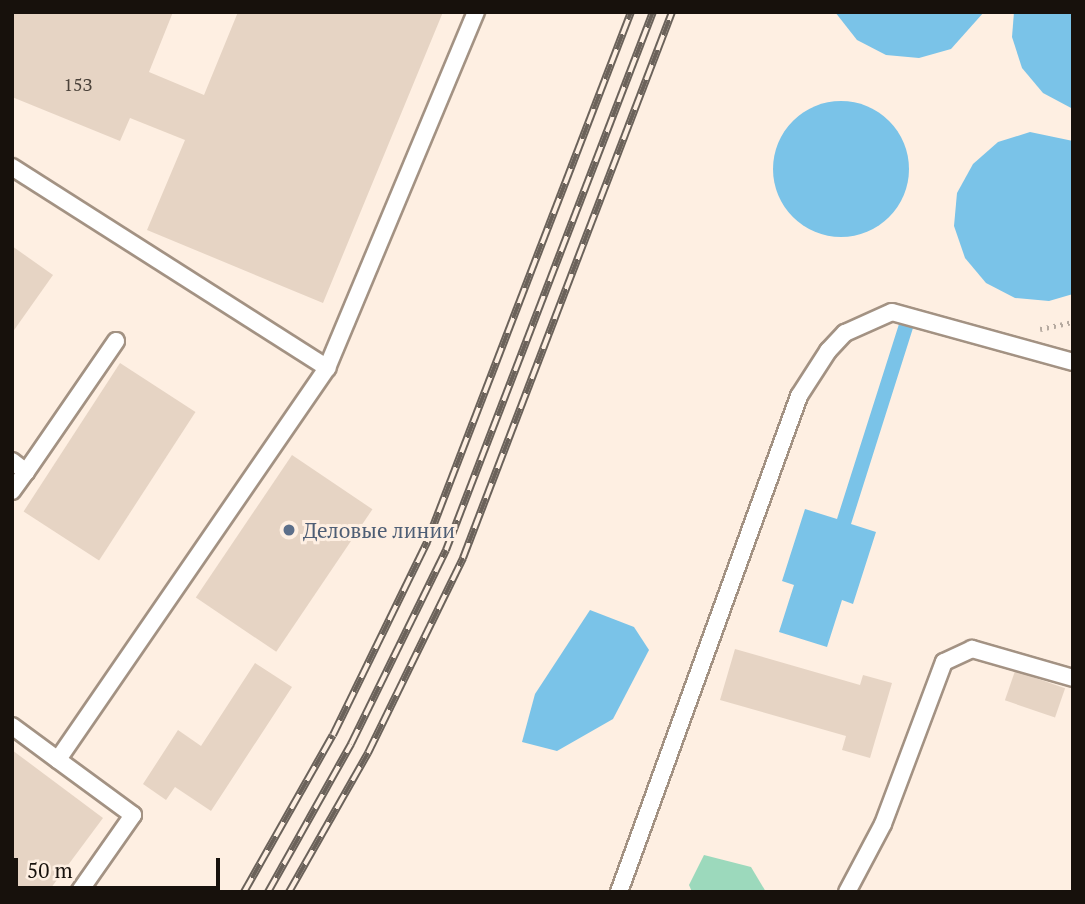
<!DOCTYPE html>
<meta charset="utf-8">
<style>
body{margin:0}
#map{position:relative;width:1085px;height:904px;overflow:hidden;background:#feefe2;font-family:"PT Serif",serif}
div>[style]{position:absolute}
.green>*{inset:0;background:#9cd9bc}
.water>*{inset:0;background:#7ac3e8}
.round{border-radius:50%}
.building>*{inset:0;background:#e6d4c4;transform-origin:0 0}
.path>*{height:4.5px;margin-top:-2.25px;transform-origin:0;background:repeating-linear-gradient(90deg,#b6aaa0 0 2px,transparent 0 7px)}
.roads{filter:drop-shadow(2px 0 #a39283) drop-shadow(-2px 0 #a39283) drop-shadow(0 2px #a39283) drop-shadow(0 -2px #a39283)}
.service>*{height:16px;margin:-8px;padding:0 8px;transform-origin:8px;border-radius:8px;background:#fff}
.rail>*{height:8px;margin-top:-4px;transform-origin:0;background:repeating-linear-gradient(90deg,#feefe2 0 16px,#6b625a 0 32px);box-sizing:border-box;border-block:2px solid #6b625a}
.dots>*{width:19px;height:19px;translate:-50% -50%;box-sizing:border-box;border:4px solid #feefe2;border-radius:50%}
span{translate:-50% -50%;white-space:nowrap;text-align:center;line-height:1.15;-webkit-text-stroke:6px #feefe2;paint-order:stroke}
.number-label{font-size:18px;color:#4b423a}
.number-label span{-webkit-text-stroke-width:0}
.service-label{font-size:21px;color:#4e5e75}
.left{translate:0 -50%;text-align:left}
.frame{position:absolute;inset:0;border:14px solid #17110c;pointer-events:none}
.scale{position:absolute;left:14px;top:858px;width:206px;height:32px;box-sizing:border-box;border:4px solid #17110c;border-top:0;padding-left:9px;font-size:21px;line-height:24px;white-space:nowrap;color:#17110c;-webkit-text-stroke:5px #feefe2;paint-order:stroke}
</style>
<div id="map">
<div class="green">
<div style="clip-path:polygon(704px 855px,751px 867px,766px 892px,692px 892px,689px 885px)"></div>
</div>
<div class="water">
<div style="clip-path:polygon(835px 12px,984px 12px,951px 49px,919px 58px,886px 55px,857px 40px)"></div>
<div style="clip-path:polygon(1014px 12px,1073px 12px,1073px 109px,1043px 93px,1022px 68px,1012px 37px)"></div>
<div class="round" style="left:773px;top:101px;width:136px;height:136px"></div>
<div style="clip-path:polygon(1030px 132px,1073px 141px,1073px 294px,1049px 301px,1015px 298px,986px 283px,965px 258px,954px 226px,957px 193px,973px 164px,998px 142px)"></div>
<div style="clip-path:polygon(899px 324px,913px 328px,851px 524px,876px 532px,853px 604px,842px 600px,827px 647px,779px 632px,794px 585px,782px 581px,805px 509px,837px 519px)"></div>
<div style="clip-path:polygon(590px 610px,634px 627px,649px 650px,613px 719px,557px 751px,522px 742px,535px 694px)"></div>
</div>
<div class="building">
<div style="clip-path:polygon(12px 12px,173px 12px,149px 72px,204px 95px,238px 12px,443px 12px,323px 303px,147px 230px,185px 140px,130px 118px,120px 141px,12px 97px)"></div>
<div style="clip-path:polygon(12px 246px,53px 275px,12px 333px)"></div>
<div style="left:120px;top:363px;width:90px;height:177px;rotate:33deg"></div>
<div style="left:292px;top:455px;width:97px;height:172px;rotate:34deg"></div>
<div style="clip-path:polygon(735px 649px,860px 685px,863px 675px,892px 683px,870px 758px,842px 750px,846px 736px,720px 700px)"></div>
<div style="clip-path:polygon(255px 663px,292px 687px,211px 811px,175px 787px,166px 800px,143px 784px,178px 730px,201px 746px)"></div>
<div style="left:1015px;top:671px;width:53px;height:31px;rotate:19deg"></div>
<div style="clip-path:polygon(12px 750px,103px 818px,48px 892px,12px 892px)"></div>
</div>
<div class="path">
<div style="left:1040px;top:329px;width:34px;rotate:-12deg"></div>
</div>
<div class="roads">
<div class="service">
<div style="left:12px;top:167px;width:374px;rotate:32.5deg"></div>
<div style="left:327px;top:368px;width:475px;rotate:124.5deg"></div>
<div style="left:58px;top:760px;width:57px;rotate:-143.5deg"></div>
<div style="left:327px;top:368px;width:386px;rotate:-67.3deg"></div>
<div style="left:12px;top:461px;width:18px;rotate:38deg"></div>
<div style="left:26px;top:472px;width:159px;rotate:-55.5deg"></div>
<div style="left:12px;top:491px;width:24px;rotate:-54deg"></div>
<div style="left:58px;top:760px;width:93px;rotate:36.3deg"></div>
<div style="left:133px;top:815px;width:94px;rotate:125deg"></div>
<div style="left:619px;top:892px;width:528px;rotate:-70.05deg"></div>
<div style="left:799px;top:396px;width:54px;rotate:-57.2deg"></div>
<div style="left:828px;top:351px;width:25px;rotate:-47deg"></div>
<div style="left:845px;top:333px;width:51px;rotate:-24.1deg"></div>
<div style="left:892px;top:312px;width:188px;rotate:15.4deg"></div>
<div style="left:847px;top:892px;width:77px;rotate:-62.1deg"></div>
<div style="left:883px;top:824px;width:173px;rotate:-69.4deg"></div>
<div style="left:944px;top:662px;width:31px;rotate:-25deg"></div>
<div style="left:972px;top:649px;width:105px;rotate:16deg"></div>
</div>
</div>
<div class="rail">
<div style="left:244px;top:892px;width:180px;rotate:-60.5deg"></div>
<div style="left:333px;top:735px;width:215px;rotate:-64deg"></div>
<div style="left:427px;top:542px;width:568px;rotate:-68.95deg"></div>
<div style="left:268px;top:892px;width:170px;rotate:-60.7deg"></div>
<div style="left:351px;top:744px;width:216px;rotate:-63.9deg"></div>
<div style="left:446px;top:550px;width:576px;rotate:-68.96deg"></div>
<div style="left:289px;top:892px;width:160px;rotate:-60.4deg"></div>
<div style="left:368px;top:753px;width:217px;rotate:-64deg"></div>
<div style="left:463px;top:558px;width:585px;rotate:-69.05deg"></div>
</div>
<div class="dots">
<div style="left:289px;top:530px;background:#5c6f8a"></div>
</div>
<div class="number-label">
<span style="left:78px;top:84px">15З</span>
</div>
<div class="service-label">
<span class="left" style="left:303px;top:530px">Деловые линии</span>
</div>
<div class="frame"></div>
<div class="scale">50 m</div>
</div>
